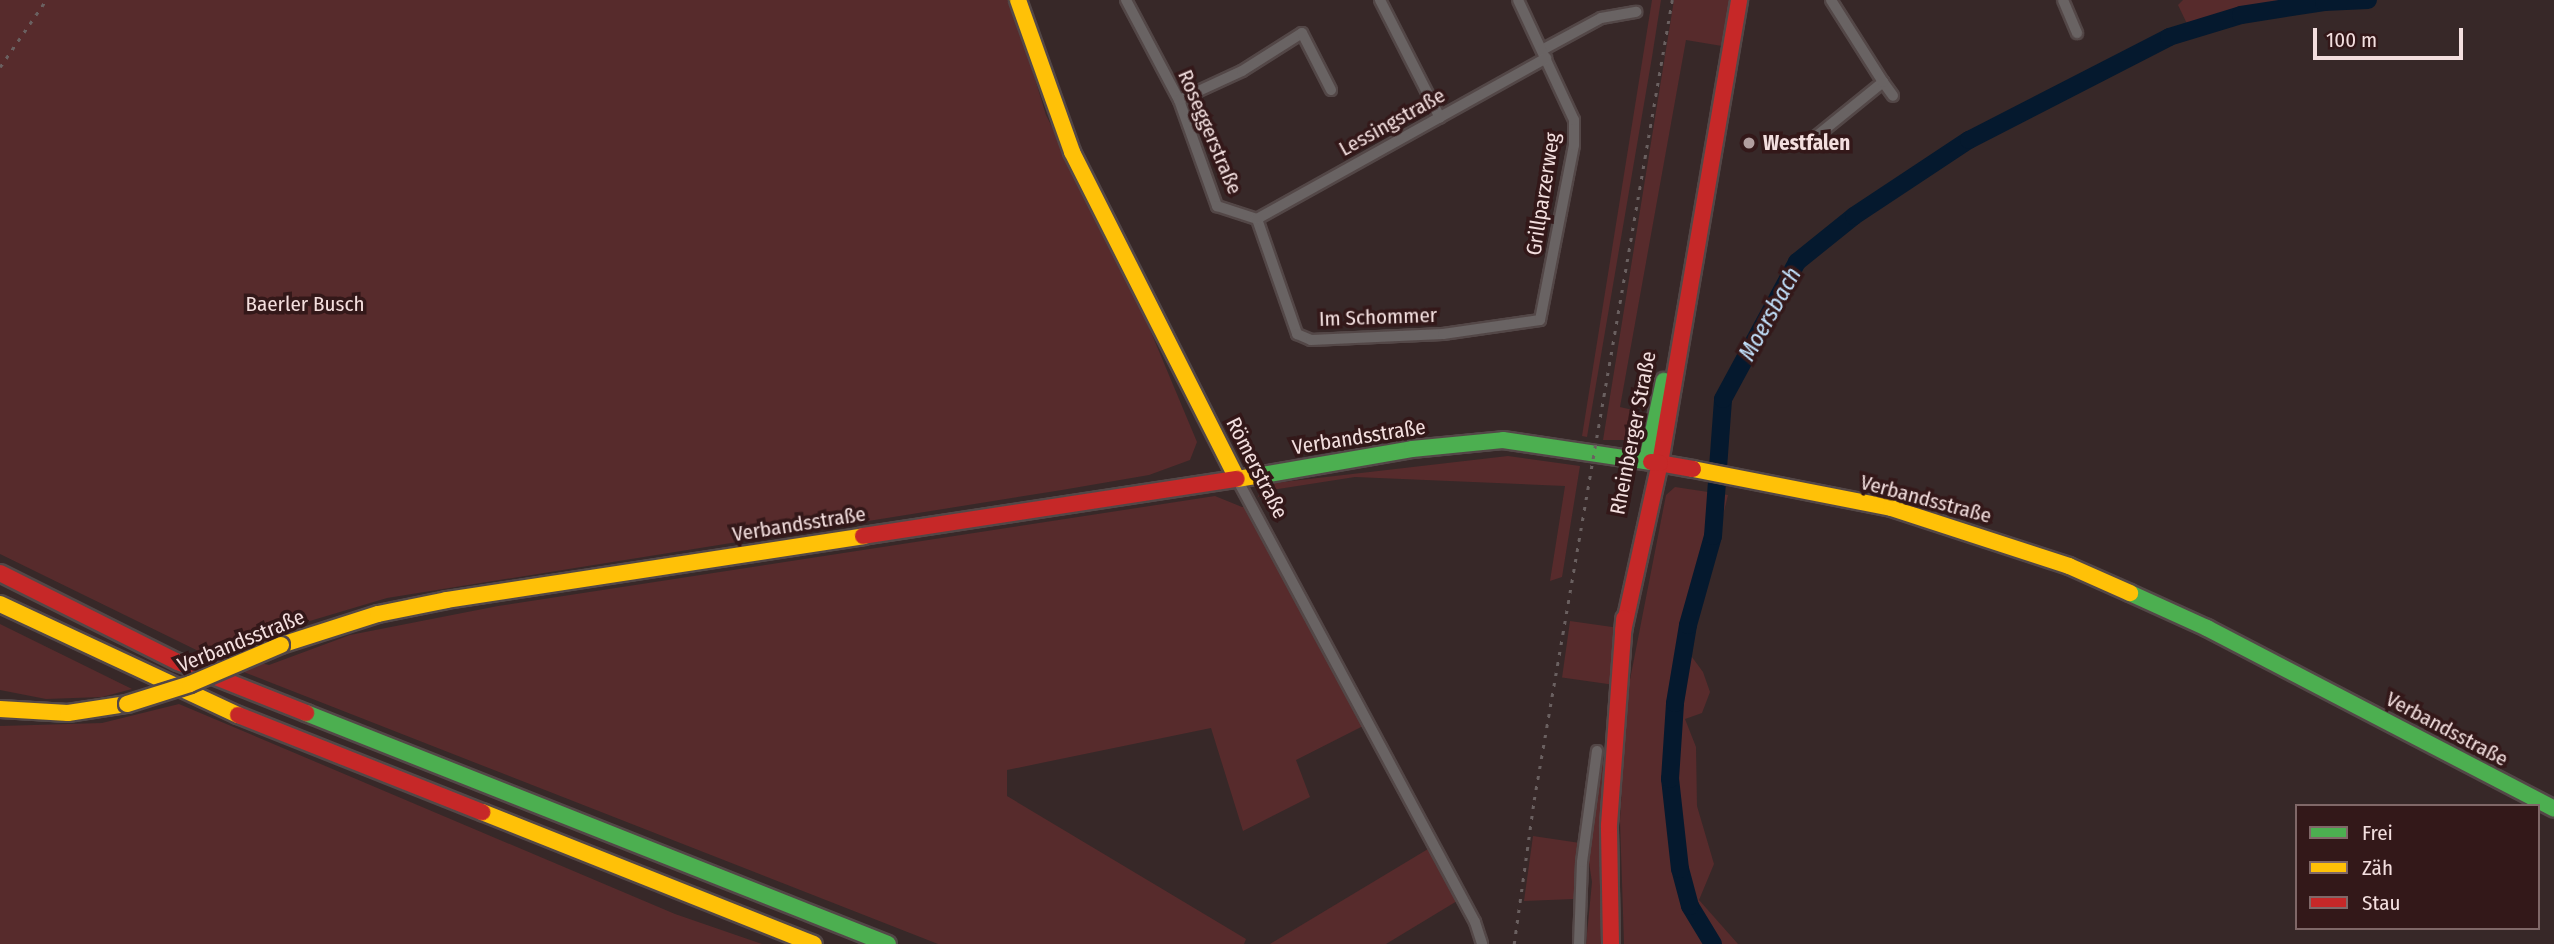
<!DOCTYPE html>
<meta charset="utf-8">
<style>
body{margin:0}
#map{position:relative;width:2554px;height:944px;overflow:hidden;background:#372828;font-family:"Fira Sans Condensed",sans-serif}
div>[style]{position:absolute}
.green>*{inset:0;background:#572b2c;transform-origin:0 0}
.river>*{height:18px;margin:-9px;padding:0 9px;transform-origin:9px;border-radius:9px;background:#05192e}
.roads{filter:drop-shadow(2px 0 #534747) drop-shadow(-2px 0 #534747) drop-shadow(0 2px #534747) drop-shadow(0 -2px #534747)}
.street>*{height:10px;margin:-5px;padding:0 5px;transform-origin:5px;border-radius:5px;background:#696363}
.fast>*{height:16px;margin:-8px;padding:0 8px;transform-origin:8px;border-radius:8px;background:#4caf50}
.slow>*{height:16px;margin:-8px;padding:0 8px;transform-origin:8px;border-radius:8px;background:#ffc107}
.jam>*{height:16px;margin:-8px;padding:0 8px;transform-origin:8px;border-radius:8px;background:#c62828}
.rail>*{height:2.5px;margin-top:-1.25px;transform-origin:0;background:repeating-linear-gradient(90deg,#6a6060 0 3.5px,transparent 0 10.5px)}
.bridges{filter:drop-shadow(2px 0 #534747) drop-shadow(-2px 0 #534747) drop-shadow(0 2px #534747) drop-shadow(0 -2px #534747)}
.slow-bridge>*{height:16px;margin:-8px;padding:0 8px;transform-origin:8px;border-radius:8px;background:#ffc107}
.dots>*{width:19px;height:19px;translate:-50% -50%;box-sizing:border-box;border:4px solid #331819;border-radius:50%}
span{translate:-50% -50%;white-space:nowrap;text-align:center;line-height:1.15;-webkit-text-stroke:7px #331819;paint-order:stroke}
.street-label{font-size:21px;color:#f3dfdf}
.poi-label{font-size:21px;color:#f3dfdf;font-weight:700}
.left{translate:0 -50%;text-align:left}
.park-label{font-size:21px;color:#f4dedd}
.water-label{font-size:23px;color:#c2e1fc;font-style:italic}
.legend{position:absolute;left:2295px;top:804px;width:245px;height:126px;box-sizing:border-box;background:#331819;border:2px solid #806868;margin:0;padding:9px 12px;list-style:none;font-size:21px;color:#f3dfdf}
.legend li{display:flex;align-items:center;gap:14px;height:35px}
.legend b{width:35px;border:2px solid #806868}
.scale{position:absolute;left:2313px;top:28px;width:150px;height:32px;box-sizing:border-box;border:4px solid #f3dfdf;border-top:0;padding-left:9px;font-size:21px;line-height:24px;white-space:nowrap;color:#f3dfdf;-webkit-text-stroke:5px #331819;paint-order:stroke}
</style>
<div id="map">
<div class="green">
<div style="clip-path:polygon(0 0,1011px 0,1046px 115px,1130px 282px,1197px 442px,1190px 460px,1149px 475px,1062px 490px,387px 598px,303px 623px,244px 650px,250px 658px,229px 666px,0 554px)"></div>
<div style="clip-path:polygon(1652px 0,1661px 0,1652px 57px,1587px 437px,1582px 436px)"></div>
<div style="clip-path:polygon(1674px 0,1730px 0,1722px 46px,1686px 40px,1620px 407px,1637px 411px,1636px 423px,1645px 433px,1626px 440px,1603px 440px)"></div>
<div style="clip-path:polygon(2183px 0,2282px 0,2287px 12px,2190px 30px,2178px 5px)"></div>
<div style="clip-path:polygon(1508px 456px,1580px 466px,1562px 577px,1550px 581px,1565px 486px,1355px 477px,1265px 491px,1257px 498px,1266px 484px)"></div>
<div style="clip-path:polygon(1675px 487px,1728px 495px,1689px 653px,1703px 672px,1710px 692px,1702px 713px,1685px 719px,1696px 747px,1697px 806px,1714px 864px,1699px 900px,1738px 944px,1624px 944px,1620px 821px,1627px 695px,1666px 495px)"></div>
<div style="clip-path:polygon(1215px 496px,1242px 507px,1250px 504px,1369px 723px,1296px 760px,1310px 797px,1243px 831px,1211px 728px,1007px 770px,1007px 796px,1246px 939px,1244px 944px,938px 944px,236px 669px,253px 661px,269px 665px,350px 635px,498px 606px)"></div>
<div style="left:1570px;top:621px;width:48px;height:57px;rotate:8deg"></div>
<div style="clip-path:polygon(0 624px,132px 689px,102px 697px,46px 699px,0 690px)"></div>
<div style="clip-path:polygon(179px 704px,675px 914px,762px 944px,0 944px,0 726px,102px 723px)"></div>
<div style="clip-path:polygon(1598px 762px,1605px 762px,1599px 845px,1602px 944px,1586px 944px,1592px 882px,1587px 850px)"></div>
<div style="clip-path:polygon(1533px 836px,1580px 843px,1574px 899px,1524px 901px)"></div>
<div style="clip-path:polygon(1433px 846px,1462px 898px,1386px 944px,1270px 944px)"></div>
</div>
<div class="river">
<div style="left:1713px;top:944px;width:44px;rotate:-121.2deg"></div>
<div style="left:1690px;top:906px;width:38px;rotate:-105deg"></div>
<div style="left:1680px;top:869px;width:91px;rotate:-96.3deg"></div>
<div style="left:1670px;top:779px;width:76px;rotate:-86.2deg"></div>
<div style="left:1675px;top:703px;width:79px;rotate:-80.5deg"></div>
<div style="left:1688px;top:625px;width:92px;rotate:-74.3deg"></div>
<div style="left:1713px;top:536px;width:137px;rotate:-85.8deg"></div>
<div style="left:1723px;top:399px;width:156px;rotate:-61.6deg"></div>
<div style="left:1797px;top:262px;width:73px;rotate:-38.9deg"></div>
<div style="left:1854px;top:216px;width:138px;rotate:-33.5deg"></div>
<div style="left:1969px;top:140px;width:225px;rotate:-27.2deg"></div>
<div style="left:2169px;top:37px;width:75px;rotate:-17deg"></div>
<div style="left:2241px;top:15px;width:84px;rotate:-8.9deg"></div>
<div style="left:2324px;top:2px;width:44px;rotate:-2.6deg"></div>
</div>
<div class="roads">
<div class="street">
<div style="left:1126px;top:0;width:113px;rotate:62.1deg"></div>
<div style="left:1179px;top:100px;width:113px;rotate:70.3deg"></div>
<div style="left:1217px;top:206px;width:42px;rotate:18deg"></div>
<div style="left:1380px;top:0;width:132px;rotate:63deg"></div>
<div style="left:2063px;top:0;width:36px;rotate:67deg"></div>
<div style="left:1542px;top:50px;width:67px;rotate:-28.5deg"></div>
<div style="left:1601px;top:18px;width:36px;rotate:-10deg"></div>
<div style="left:1883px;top:82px;width:17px;rotate:54deg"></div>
<div style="left:1179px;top:100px;width:69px;rotate:-24.7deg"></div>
<div style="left:1242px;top:71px;width:71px;rotate:-32.3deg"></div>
<div style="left:1302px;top:33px;width:64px;rotate:63deg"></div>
<div style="left:1808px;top:143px;width:97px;rotate:-39.1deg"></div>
<div style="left:1883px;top:82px;width:97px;rotate:-122.4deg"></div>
<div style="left:1257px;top:219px;width:122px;rotate:70.8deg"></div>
<div style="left:1297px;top:334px;width:15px;rotate:23deg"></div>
<div style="left:1311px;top:340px;width:132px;rotate:-2.6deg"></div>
<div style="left:1443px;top:334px;width:98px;rotate:-8.2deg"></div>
<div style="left:1540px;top:320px;width:178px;rotate:-79deg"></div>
<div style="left:1574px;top:145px;width:25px;rotate:-90deg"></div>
<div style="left:1574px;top:120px;width:132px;rotate:-115deg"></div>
<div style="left:1257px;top:219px;width:331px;rotate:-29.1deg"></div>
<div style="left:1237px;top:479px;width:503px;rotate:61.75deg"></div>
<div style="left:1475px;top:922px;width:23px;rotate:72deg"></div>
<div style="left:1579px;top:944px;width:82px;rotate:-87.9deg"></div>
<div style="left:1582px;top:862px;width:112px;rotate:-82.3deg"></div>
</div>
<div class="fast">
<div style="left:1647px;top:460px;width:81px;rotate:-77.9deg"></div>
<div style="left:1257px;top:476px;width:157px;rotate:-9.9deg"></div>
<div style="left:1412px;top:449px;width:91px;rotate:-5.6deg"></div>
<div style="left:1503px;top:440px;width:150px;rotate:8.5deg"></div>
<div style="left:2130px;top:593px;width:85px;rotate:24.4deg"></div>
<div style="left:2207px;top:628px;width:391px;rotate:27.5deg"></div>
<div style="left:306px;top:713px;width:626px;rotate:21.65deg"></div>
</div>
<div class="slow">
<div style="left:1018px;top:0;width:161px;rotate:70.4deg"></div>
<div style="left:1072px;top:152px;width:366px;rotate:63.2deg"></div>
<div style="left:1237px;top:479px;width:20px;rotate:-9deg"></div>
<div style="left:1693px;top:469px;width:202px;rotate:11.1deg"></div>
<div style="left:1891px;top:508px;width:187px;rotate:18deg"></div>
<div style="left:2069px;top:566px;width:67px;rotate:23.9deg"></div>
<div style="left:0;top:604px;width:263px;rotate:25deg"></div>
<div style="left:281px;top:645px;width:102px;rotate:-17.7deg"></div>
<div style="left:378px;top:614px;width:70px;rotate:-11.5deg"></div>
<div style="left:447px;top:600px;width:421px;rotate:-8.7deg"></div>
<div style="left:0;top:709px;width:68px;rotate:3.4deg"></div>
<div style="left:68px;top:713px;width:60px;rotate:-8.7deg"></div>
<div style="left:482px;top:812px;width:357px;rotate:21.7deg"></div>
</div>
<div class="jam">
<div style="left:1693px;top:469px;width:34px;rotate:-170deg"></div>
<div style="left:1660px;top:463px;width:470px;rotate:-80.3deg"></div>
<div style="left:863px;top:536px;width:378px;rotate:-8.7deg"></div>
<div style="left:0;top:573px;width:199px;rotate:26.6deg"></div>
<div style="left:178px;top:662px;width:138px;rotate:21.7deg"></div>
<div style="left:1623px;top:631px;width:172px;rotate:-77.6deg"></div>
<div style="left:1660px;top:463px;width:9px;rotate:-174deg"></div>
<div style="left:238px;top:715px;width:263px;rotate:21.7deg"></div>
<div style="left:1611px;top:944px;width:119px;rotate:-91deg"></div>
<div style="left:1609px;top:825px;width:207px;rotate:-85.8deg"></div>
</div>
</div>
<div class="rail">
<div style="left:0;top:67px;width:81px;rotate:-55.5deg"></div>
<div style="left:1514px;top:944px;width:145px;rotate:-82.1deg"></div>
<div style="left:1534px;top:800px;width:812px;rotate:-80.21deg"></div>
</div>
<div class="bridges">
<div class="slow-bridge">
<div style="left:127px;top:704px;width:66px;rotate:-17.6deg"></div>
<div style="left:190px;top:684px;width:99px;rotate:-23.2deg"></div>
</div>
</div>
<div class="dots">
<div style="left:1749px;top:143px;background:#b19f9f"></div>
</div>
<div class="street-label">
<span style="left:1392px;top:122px;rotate:-29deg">Lessingstraße</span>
<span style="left:1210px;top:132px;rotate:67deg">Roseggerstraße</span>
<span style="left:1543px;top:194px;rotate:-81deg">Grillparzerweg</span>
<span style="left:1378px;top:317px;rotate:-2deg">Im Schommer</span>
<span style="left:1633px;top:433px;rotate:-79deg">Rheinberger Straße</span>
<span style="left:1359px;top:437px;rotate:-9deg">Verbandsstraße</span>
<span style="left:1257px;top:468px;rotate:63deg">Römerstraße</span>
<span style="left:1926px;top:499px;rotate:15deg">Verbandsstraße</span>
<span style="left:799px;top:524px;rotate:-9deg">Verbandsstraße</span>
<span style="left:241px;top:641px;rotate:-22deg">Verbandsstraße</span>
<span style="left:2447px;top:729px;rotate:28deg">Verbandsstraße</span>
</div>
<div class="poi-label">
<span class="left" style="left:1763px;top:143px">Westfalen</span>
</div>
<div class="park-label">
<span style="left:305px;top:304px">Baerler Busch</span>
</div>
<div class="water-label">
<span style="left:1770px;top:314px;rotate:-61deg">Moersbach</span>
</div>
<ul class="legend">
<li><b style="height:9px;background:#4caf50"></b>Frei</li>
<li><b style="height:9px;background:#ffc107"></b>Zäh</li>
<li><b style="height:9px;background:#c62828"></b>Stau</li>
</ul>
<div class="scale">100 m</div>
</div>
